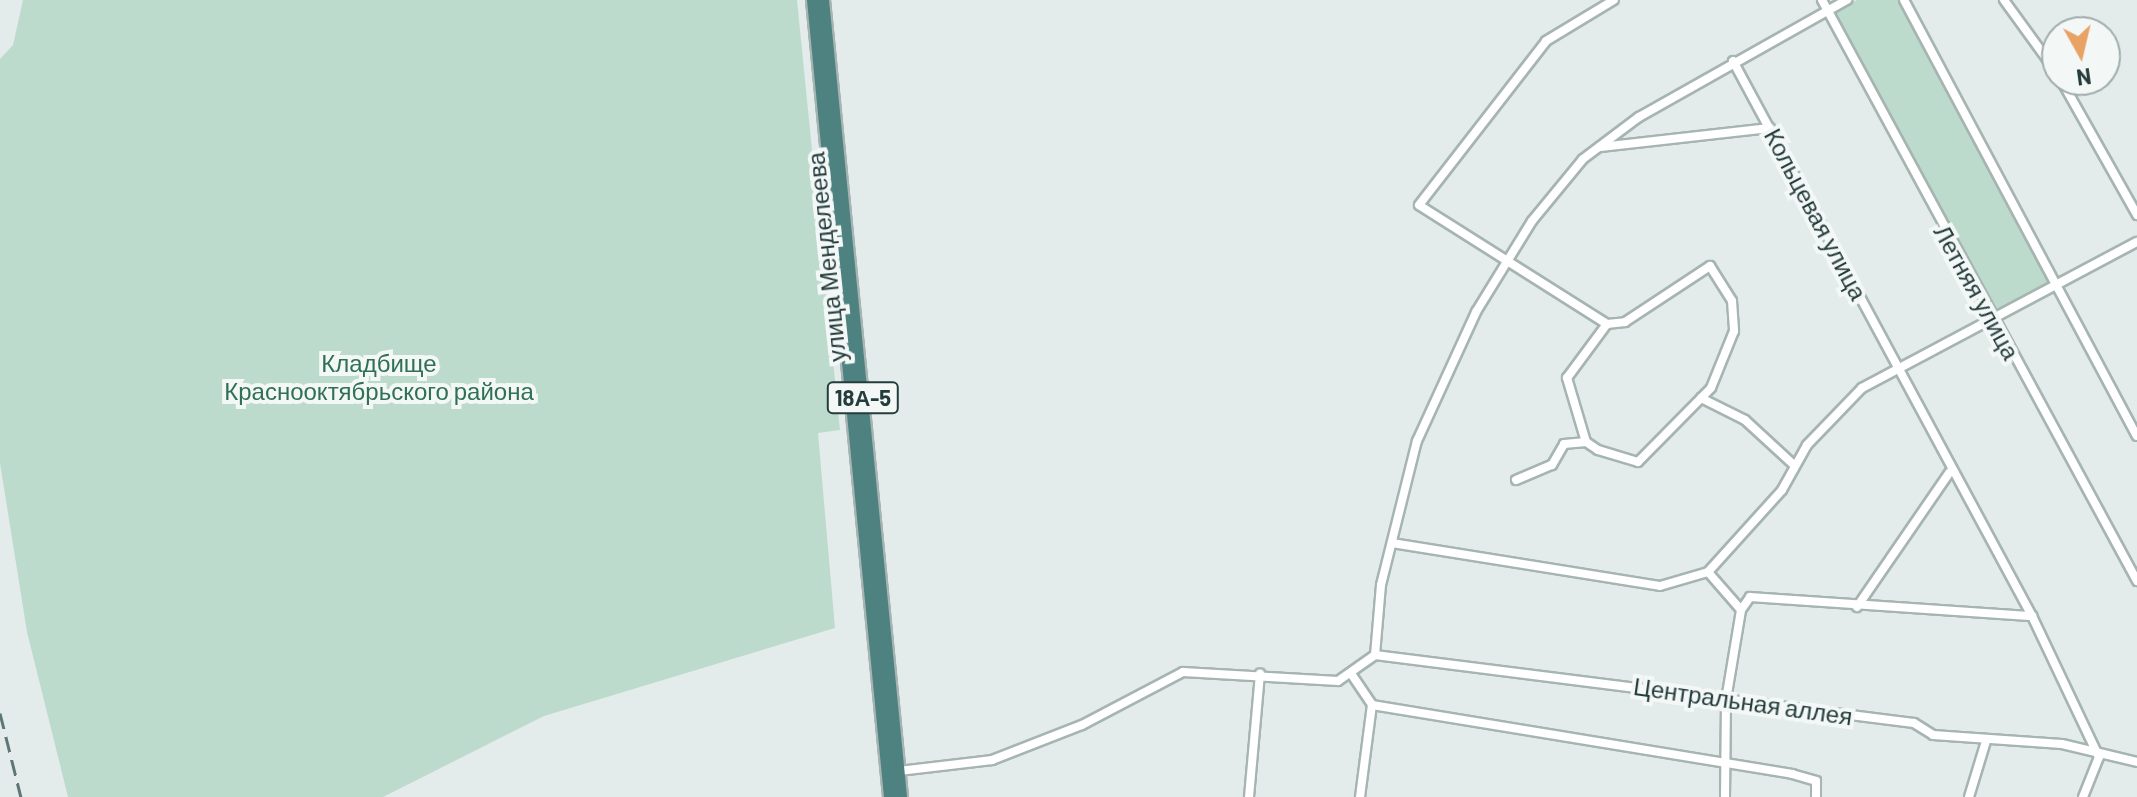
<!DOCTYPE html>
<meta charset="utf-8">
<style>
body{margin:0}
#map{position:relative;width:2137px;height:797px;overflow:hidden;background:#e3ecea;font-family:Barlow,sans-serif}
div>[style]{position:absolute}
.green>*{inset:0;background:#bddbcc}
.roads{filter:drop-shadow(2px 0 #a6b4b2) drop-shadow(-2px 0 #a6b4b2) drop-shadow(0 2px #a6b4b2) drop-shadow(0 -2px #a6b4b2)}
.minor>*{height:8px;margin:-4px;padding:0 4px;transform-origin:4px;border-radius:4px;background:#fff}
.trunk>*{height:12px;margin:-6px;padding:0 6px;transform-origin:6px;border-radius:6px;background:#4e8281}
.rail>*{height:3px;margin-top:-1.5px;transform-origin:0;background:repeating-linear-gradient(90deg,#5e7776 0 16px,transparent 0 24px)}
span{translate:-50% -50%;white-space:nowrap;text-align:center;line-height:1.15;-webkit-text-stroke:8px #f3f8f7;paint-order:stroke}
.shield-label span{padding:2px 6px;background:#f3f8f7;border:2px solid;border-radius:6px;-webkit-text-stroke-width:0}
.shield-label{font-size:22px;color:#243c3b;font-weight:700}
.street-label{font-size:24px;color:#243c3b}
.park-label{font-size:24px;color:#317057}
.north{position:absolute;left:2041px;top:16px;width:80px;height:80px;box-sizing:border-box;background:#f3f8f7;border:2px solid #a0adac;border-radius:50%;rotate:172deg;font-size:22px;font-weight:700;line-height:32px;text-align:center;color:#243c3b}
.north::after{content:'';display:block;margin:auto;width:28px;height:36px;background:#e8a264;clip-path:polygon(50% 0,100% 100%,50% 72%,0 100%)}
</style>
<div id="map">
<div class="green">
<div style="clip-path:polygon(23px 0,797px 0,840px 430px,818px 433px,835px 628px,544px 716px,383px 797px,68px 797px,27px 632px,0 463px,0 59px,13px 45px)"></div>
<div style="clip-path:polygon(1857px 0,1898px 0,2049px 284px,1993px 313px,1833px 12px)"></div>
</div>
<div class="roads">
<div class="minor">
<div style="left:1822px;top:0;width:661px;rotate:61.53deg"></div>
<div style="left:1904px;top:0;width:494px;rotate:61.9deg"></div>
<div style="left:2004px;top:0;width:90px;rotate:54deg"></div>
<div style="left:1733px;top:61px;width:630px;rotate:61.69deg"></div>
<div style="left:2032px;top:616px;width:156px;rotate:64.6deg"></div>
<div style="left:2099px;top:757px;width:43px;rotate:111.8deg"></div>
<div style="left:2061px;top:80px;width:155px;rotate:60.6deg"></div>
<div style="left:1600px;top:147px;width:171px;rotate:-6.4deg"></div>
<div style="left:1710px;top:266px;width:41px;rotate:57.8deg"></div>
<div style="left:1732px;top:301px;width:30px;rotate:86deg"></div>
<div style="left:1734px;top:331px;width:61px;rotate:112deg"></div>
<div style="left:1711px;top:388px;width:104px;rotate:134.6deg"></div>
<div style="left:1638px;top:462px;width:42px;rotate:-163.3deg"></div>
<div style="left:1598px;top:450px;width:14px;rotate:-146deg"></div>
<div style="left:1586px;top:442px;width:67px;rotate:-106.5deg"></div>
<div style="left:1567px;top:378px;width:67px;rotate:-53.5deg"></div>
<div style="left:1607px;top:324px;width:18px;rotate:-6deg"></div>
<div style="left:1625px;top:322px;width:102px;rotate:-33.4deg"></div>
<div style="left:1607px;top:324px;width:222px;rotate:-147.7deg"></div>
<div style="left:1419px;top:205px;width:207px;rotate:-52.2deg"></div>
<div style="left:1546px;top:41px;width:79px;rotate:-31.1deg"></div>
<div style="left:1701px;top:398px;width:49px;rotate:26.6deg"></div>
<div style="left:1745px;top:420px;width:67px;rotate:42.6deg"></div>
<div style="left:1516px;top:480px;width:39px;rotate:-23deg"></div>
<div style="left:1552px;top:465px;width:24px;rotate:-60deg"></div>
<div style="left:1564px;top:444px;width:22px;rotate:-5deg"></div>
<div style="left:1392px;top:543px;width:271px;rotate:9.1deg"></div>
<div style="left:1660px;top:586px;width:50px;rotate:-16.3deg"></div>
<div style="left:1708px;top:572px;width:110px;rotate:-47.9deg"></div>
<div style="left:1782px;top:490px;width:51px;rotate:-60.9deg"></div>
<div style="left:1807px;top:445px;width:79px;rotate:-46deg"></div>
<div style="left:1862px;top:388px;width:311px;rotate:-28deg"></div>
<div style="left:1708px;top:572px;width:50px;rotate:49deg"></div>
<div style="left:1741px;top:610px;width:16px;rotate:-55deg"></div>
<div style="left:1750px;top:597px;width:283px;rotate:3.9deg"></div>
<div style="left:1857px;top:607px;width:163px;rotate:-55.5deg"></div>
<div style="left:1375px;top:655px;width:70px;rotate:-85.1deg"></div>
<div style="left:1381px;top:585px;width:148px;rotate:-76deg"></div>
<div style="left:1417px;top:441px;width:142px;rotate:-65.4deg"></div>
<div style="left:1476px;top:312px;width:107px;rotate:-58.4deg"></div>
<div style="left:1532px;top:221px;width:80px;rotate:-50.6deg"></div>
<div style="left:1583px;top:159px;width:70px;rotate:-36.9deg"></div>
<div style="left:1639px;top:117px;width:239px;rotate:-29.4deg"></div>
<div style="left:1352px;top:675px;width:36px;rotate:56deg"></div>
<div style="left:1372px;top:705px;width:426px;rotate:9.3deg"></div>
<div style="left:1792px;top:774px;width:25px;rotate:16deg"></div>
<div style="left:1816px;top:781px;width:16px;rotate:90deg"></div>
<div style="left:899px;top:771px;width:94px;rotate:-6.7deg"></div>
<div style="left:992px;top:760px;width:97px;rotate:-21.3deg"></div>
<div style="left:1082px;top:725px;width:114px;rotate:-27.7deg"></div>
<div style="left:1183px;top:672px;width:155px;rotate:3.3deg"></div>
<div style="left:1338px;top:681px;width:45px;rotate:-35.1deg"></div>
<div style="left:1375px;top:655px;width:543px;rotate:7.19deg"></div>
<div style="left:1914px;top:723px;width:22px;rotate:32deg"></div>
<div style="left:1933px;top:735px;width:129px;rotate:4deg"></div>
<div style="left:2062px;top:744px;width:77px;rotate:13.5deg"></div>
<div style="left:1249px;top:797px;width:124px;rotate:-84.9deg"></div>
<div style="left:1360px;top:797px;width:93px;rotate:-82.6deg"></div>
<div style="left:1725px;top:797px;width:97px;rotate:-89.4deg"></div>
<div style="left:1726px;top:700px;width:91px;rotate:-80.5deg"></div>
<div style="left:1969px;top:797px;width:59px;rotate:-73.1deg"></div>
</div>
<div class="trunk">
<div style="left:813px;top:0;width:801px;rotate:84.48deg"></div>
<div style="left:823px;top:0;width:801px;rotate:84.41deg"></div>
</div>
</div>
<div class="rail">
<div style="left:0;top:713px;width:87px;rotate:76deg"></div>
</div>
<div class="shield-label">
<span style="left:863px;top:398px">18А-5</span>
</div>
<div class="street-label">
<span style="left:1816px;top:214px;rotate:62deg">Кольцевая улица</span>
<span style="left:826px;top:257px;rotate:-96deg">улица Менделеева</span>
<span style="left:1977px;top:292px;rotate:61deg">Летняя улица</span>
<span style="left:1743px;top:701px;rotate:8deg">Центральная аллея</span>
</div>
<div class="park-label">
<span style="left:379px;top:377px">Кладбище<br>Краснооктябрьского района</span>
</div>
<div class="north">N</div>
</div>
